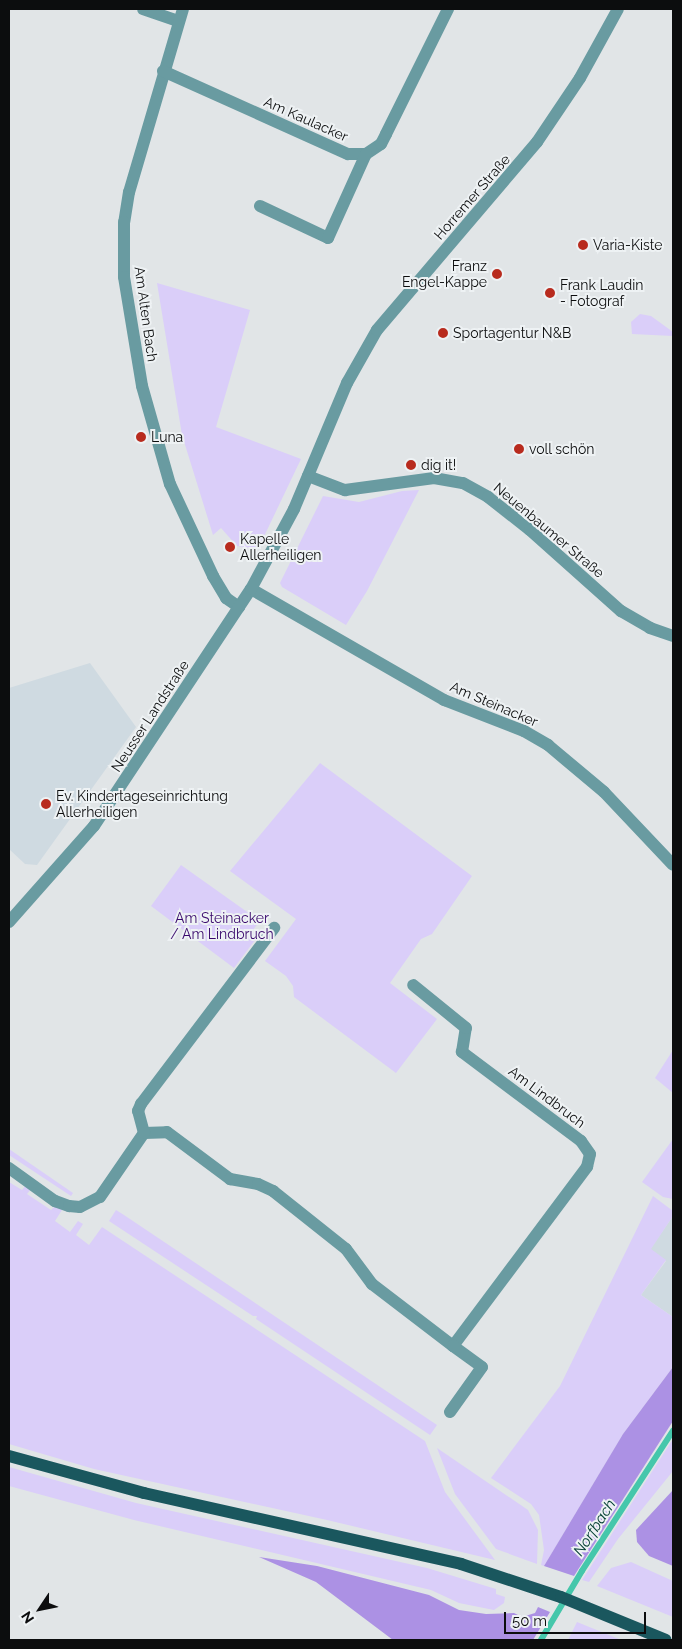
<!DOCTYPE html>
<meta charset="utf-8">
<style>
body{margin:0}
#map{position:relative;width:682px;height:1649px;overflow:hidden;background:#e1e5e7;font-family:Raleway,sans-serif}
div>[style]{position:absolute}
.built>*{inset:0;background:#cfdae1}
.green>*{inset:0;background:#dacef9}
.forest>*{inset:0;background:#ac91e4}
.stream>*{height:5.5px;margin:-2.75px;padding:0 2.75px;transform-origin:2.75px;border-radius:2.75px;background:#45c7ab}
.minor>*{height:12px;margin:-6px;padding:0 6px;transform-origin:6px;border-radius:6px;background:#699ba1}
.major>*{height:12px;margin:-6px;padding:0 6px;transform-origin:6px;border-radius:6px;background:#1a575e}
.dots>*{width:14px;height:14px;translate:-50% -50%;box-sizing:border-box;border:2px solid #eef2f4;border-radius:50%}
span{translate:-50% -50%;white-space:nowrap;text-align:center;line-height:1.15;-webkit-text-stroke:4px #eef2f4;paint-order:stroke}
.street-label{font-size:14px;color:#0c0d0e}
.poi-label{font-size:14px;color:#0c0d0e}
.left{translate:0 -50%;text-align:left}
.right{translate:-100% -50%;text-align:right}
.park-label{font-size:14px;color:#39086c}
.water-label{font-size:15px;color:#054035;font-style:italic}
.frame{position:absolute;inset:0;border:10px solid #0c0d0e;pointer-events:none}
.north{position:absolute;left:15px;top:1584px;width:50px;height:50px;-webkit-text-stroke:4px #eef2f4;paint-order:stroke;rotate:236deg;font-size:14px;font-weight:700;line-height:20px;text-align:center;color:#0c0d0e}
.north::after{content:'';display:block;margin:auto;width:18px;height:22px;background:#0c0d0e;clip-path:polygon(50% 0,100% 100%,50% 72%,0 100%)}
.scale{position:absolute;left:504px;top:1612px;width:142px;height:22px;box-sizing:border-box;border:2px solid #0c0d0e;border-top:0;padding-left:6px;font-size:15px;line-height:18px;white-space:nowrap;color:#0c0d0e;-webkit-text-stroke:4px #eef2f4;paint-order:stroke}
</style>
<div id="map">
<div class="built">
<div style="clip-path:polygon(90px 663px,136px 727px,37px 865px,25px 864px,9px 849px,9px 688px)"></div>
<div style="clip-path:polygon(673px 1216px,673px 1317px,641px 1295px,666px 1261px,650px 1249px)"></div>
</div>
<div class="green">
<div style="clip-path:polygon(157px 283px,250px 310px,216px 427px,301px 459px,258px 549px,237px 546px,221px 528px,213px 535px,182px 435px)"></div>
<div style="clip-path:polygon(640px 314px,651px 316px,673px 332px,673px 336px,632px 334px,631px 322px)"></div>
<div style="clip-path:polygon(419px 490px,367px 591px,346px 625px,282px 587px,280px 583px,323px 496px,359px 502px,402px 491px)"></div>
<div style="clip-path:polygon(320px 763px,472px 876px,432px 934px,421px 939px,390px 983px,437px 1019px,396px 1073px,294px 997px,293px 986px,286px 976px,265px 961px,296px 919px,230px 871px)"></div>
<div style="clip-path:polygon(181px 865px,260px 921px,252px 931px,258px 936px,234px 968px,151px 906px)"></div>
<div style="clip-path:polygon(673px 1050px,673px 1093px,655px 1078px)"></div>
<div style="clip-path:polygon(673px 1139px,673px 1199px,663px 1197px,642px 1182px)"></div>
<div style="clip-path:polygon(9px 1149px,73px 1193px,71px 1196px,9px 1155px)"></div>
<div style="clip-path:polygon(9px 1182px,22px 1190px,26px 1185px,31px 1189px,27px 1194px,51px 1210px,55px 1206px,62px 1210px,55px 1221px,70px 1232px,78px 1221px,83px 1224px,76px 1235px,89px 1245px,102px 1227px,425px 1441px,445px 1492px,495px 1560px,327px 1520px,94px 1469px,9px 1444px)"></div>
<div style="clip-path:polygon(653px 1196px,673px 1211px,673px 1216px,651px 1249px,666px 1260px,641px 1295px,673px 1317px,673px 1367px,623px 1434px,544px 1566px,541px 1565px,544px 1550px,539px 1515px,531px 1504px,491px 1478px,560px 1386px)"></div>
<div style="clip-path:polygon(116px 1210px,124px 1215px,437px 1425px,430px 1435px,256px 1319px,257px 1316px,253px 1316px,109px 1221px)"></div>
<div style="clip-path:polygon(673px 1439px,673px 1471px,618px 1539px,589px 1582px,582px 1580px)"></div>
<div style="clip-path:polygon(437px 1448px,528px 1510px,538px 1530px,537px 1564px,496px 1549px,455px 1494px)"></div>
<div style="clip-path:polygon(9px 1467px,136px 1503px,427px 1568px,496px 1589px,496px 1594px,505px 1597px,504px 1603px,494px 1610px,459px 1603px,431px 1590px,134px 1520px,9px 1486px)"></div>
<div style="clip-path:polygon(631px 1562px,673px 1581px,673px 1617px,597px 1586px,611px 1568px)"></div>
<div style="clip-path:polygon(577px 1622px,619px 1639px,631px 1640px,568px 1640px)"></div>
</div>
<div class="forest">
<div style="clip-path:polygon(673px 1367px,673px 1421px,574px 1576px,544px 1566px,623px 1434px)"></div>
<div style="clip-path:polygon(673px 1490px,673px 1566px,649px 1556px,637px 1542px,636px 1530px)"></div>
<div style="clip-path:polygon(259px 1557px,317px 1566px,429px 1595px,459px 1610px,486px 1614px,514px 1613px,522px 1617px,535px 1613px,538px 1607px,550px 1612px,533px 1640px,393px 1640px,316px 1582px)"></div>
</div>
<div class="stream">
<div style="left:541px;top:1640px;width:80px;rotate:-59.3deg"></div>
<div style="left:582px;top:1571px;width:167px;rotate:-57deg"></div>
</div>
<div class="minor">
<div style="left:143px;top:9px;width:37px;rotate:19deg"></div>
<div style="left:183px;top:9px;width:191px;rotate:106.4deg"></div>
<div style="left:129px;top:192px;width:30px;rotate:99deg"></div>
<div style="left:124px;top:222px;width:55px;rotate:90deg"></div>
<div style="left:124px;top:277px;width:110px;rotate:80.6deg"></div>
<div style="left:142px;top:386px;width:102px;rotate:74.1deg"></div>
<div style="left:170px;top:484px;width:102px;rotate:64.9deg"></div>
<div style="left:213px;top:576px;width:26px;rotate:59deg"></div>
<div style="left:226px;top:598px;width:16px;rotate:35deg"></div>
<div style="left:163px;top:71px;width:203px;rotate:24.2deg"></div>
<div style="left:348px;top:154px;width:18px"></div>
<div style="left:366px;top:154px;width:18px;rotate:-34deg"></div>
<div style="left:381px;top:144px;width:11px;rotate:-63deg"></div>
<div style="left:386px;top:134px;width:140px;rotate:-63.6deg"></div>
<div style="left:260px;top:206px;width:75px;rotate:25.2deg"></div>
<div style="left:328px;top:238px;width:92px;rotate:-65.7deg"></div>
<div style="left:308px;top:476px;width:40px;rotate:21deg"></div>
<div style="left:345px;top:490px;width:90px;rotate:-7.7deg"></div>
<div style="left:434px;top:478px;width:29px;rotate:10deg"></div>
<div style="left:463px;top:483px;width:29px;rotate:29deg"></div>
<div style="left:488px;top:497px;width:53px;rotate:38.2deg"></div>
<div style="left:530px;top:530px;width:122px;rotate:41.7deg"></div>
<div style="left:621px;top:611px;width:34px;rotate:30deg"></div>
<div style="left:650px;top:628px;width:24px;rotate:19deg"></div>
<div style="left:251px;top:589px;width:223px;rotate:29.9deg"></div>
<div style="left:444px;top:700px;width:86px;rotate:21.2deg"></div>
<div style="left:524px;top:731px;width:28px;rotate:30deg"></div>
<div style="left:548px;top:745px;width:73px;rotate:40deg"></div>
<div style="left:604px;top:792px;width:100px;rotate:46.6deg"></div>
<div style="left:9px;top:922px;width:128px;rotate:-48.5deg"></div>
<div style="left:94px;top:826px;width:284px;rotate:-56.5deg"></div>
<div style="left:251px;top:589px;width:91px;rotate:-61.7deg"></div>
<div style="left:294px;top:509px;width:137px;rotate:-67.2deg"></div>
<div style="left:347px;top:383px;width:61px;rotate:-60.5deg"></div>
<div style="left:377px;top:330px;width:247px;rotate:-49.6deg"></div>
<div style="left:537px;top:142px;width:77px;rotate:-56.1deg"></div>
<div style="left:580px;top:78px;width:79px;rotate:-61.2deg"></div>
<div style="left:144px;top:1133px;width:23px;rotate:-2deg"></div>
<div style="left:167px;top:1132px;width:79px;rotate:36.7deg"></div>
<div style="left:230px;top:1179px;width:28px;rotate:10deg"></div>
<div style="left:258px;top:1184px;width:17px;rotate:25deg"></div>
<div style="left:273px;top:1191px;width:93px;rotate:38.5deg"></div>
<div style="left:346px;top:1249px;width:44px;rotate:53.4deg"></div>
<div style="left:372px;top:1284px;width:102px;rotate:37.4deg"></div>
<div style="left:453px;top:1346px;width:224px;rotate:-53.2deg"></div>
<div style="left:587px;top:1167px;width:13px;rotate:-77deg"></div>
<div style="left:590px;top:1154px;width:16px;rotate:-125deg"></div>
<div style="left:581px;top:1141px;width:149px;rotate:-143.2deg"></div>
<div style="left:462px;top:1052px;width:24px;rotate:-81deg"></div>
<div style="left:466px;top:1028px;width:68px;rotate:-140.9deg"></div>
<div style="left:9px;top:1168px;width:57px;rotate:35.7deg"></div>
<div style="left:55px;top:1201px;width:15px;rotate:20deg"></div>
<div style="left:69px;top:1206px;width:11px;rotate:5deg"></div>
<div style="left:80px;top:1207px;width:22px;rotate:-27deg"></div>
<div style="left:100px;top:1197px;width:78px;rotate:-55.5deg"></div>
<div style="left:144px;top:1133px;width:23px;rotate:-105deg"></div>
<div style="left:138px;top:1111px;width:8px;rotate:-67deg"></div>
<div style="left:141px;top:1104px;width:221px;rotate:-52.9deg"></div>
<div style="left:450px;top:1412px;width:55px;rotate:-54.6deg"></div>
<div style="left:482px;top:1367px;width:36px;rotate:-144deg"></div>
</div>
<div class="major">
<div style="left:9px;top:1456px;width:140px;rotate:15.3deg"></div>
<div style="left:144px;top:1493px;width:325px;rotate:12.6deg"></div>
<div style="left:461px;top:1564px;width:105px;rotate:18.3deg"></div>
<div style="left:561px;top:1597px;width:113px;rotate:22.3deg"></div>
</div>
<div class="dots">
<div style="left:583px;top:245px;background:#b82b1e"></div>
<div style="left:497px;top:274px;background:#b82b1e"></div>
<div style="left:550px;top:293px;background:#b82b1e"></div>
<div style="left:443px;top:333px;background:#b82b1e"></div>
<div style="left:141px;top:437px;background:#b82b1e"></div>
<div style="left:519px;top:449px;background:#b82b1e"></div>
<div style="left:411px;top:465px;background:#b82b1e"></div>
<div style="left:230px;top:547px;background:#b82b1e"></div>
<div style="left:46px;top:804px;background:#b82b1e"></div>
</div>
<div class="street-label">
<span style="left:306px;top:119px;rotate:24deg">Am Kaulacker</span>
<span style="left:472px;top:197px;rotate:-49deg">Horremer Straße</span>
<span style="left:146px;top:314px;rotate:82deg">Am Alten Bach</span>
<span style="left:549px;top:530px;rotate:40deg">Neuenbaumer Straße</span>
<span style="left:494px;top:704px;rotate:23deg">Am Steinacker</span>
<span style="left:150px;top:716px;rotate:-57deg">Neusser Landstraße</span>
<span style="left:547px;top:1097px;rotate:37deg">Am Lindbruch</span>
</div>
<div class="poi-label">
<span class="left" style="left:593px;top:245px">Varia-Kiste</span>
<span class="right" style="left:487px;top:274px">Franz<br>Engel-Kappe</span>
<span class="left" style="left:560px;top:293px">Frank Laudin<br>- Fotograf</span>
<span class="left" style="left:453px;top:333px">Sportagentur N&amp;B</span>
<span class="left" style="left:151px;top:437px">Luna</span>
<span class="left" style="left:529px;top:449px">voll schön</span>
<span class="left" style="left:421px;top:465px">dig it!</span>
<span class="left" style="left:240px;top:547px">Kapelle<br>Allerheiligen</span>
<span class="left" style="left:56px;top:804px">Ev. Kindertageseinrichtung<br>Allerheiligen</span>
</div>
<div class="park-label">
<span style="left:222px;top:926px">Am Steinacker<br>/ Am Lindbruch</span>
</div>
<div class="water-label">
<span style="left:595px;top:1528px;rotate:-57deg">Norfbach</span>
</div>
<div class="frame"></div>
<div class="north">N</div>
<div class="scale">50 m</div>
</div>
